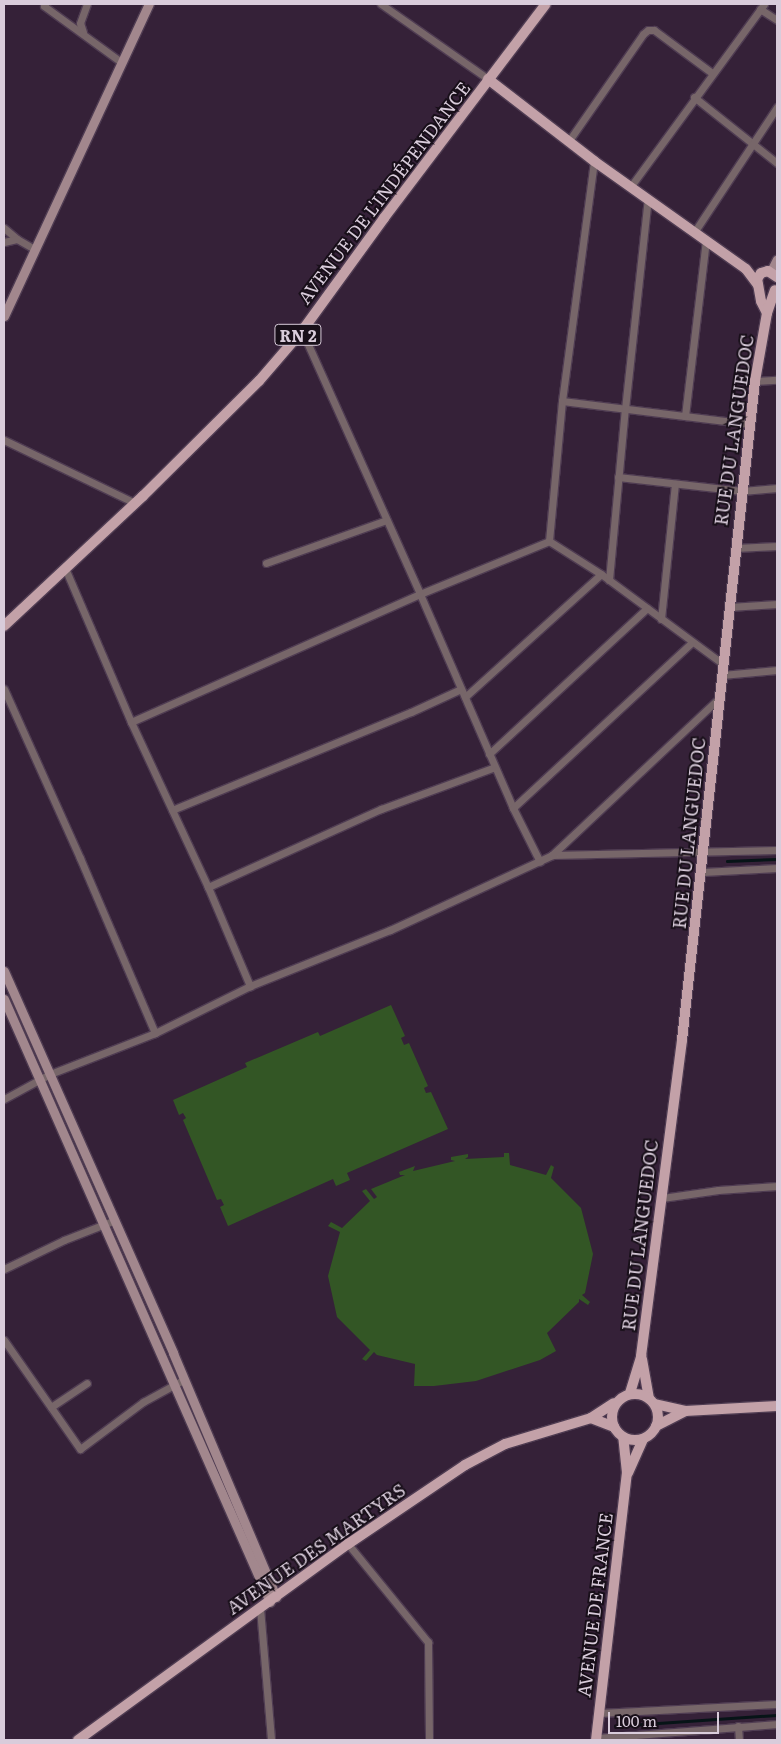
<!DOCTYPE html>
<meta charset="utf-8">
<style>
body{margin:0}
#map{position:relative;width:781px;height:1744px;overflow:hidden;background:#352138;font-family:Literata,serif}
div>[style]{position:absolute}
.green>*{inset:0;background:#335625}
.stream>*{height:2.5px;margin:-1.25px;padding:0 1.25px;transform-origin:1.25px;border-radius:1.25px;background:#071417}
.roads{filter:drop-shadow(1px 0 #4f3c52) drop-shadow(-1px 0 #4f3c52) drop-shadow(0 1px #4f3c52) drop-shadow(0 -1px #4f3c52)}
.street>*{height:7px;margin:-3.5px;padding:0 3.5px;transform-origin:3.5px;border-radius:3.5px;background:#776669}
.secondary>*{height:9px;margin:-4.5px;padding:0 4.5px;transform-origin:4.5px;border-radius:4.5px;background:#a2878d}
.primary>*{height:10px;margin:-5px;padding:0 5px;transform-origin:5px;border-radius:5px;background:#c3a1a8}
.primary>.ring{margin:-5px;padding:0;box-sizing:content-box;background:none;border:10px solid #c3a1a8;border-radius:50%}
span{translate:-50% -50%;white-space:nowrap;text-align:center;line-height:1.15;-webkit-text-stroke:4px #180f19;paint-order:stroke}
.shield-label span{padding:1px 4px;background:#180f19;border:1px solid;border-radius:4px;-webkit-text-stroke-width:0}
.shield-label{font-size:16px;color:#d9ccdb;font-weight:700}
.street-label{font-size:18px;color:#d9ccdb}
.frame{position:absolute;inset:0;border:5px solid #d9ccdb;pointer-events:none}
.scale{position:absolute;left:608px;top:1712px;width:111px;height:22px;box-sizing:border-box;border:2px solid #d9ccdb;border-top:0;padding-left:6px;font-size:15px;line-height:18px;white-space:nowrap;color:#d9ccdb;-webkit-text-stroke:4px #180f19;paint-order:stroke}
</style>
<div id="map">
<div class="green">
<div style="clip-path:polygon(391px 1005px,405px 1036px,401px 1038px,404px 1045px,409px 1043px,428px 1086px,424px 1088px,426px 1093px,431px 1092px,448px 1129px,347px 1173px,350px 1180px,336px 1186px,333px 1179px,228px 1226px,220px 1207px,224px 1205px,221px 1199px,217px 1200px,183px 1120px,186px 1118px,183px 1113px,179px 1115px,173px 1100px,247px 1067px,245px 1063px,318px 1032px,320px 1036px)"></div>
<div style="clip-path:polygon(504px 1153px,509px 1153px,510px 1165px,546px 1175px,551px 1165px,554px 1167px,551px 1178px,581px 1208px,593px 1254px,585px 1293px,582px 1295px,590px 1302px,588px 1305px,579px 1299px,579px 1302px,547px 1333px,556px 1351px,540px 1360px,476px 1381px,434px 1386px,414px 1386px,415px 1364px,377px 1355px,374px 1352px,366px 1361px,362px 1359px,370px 1350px,337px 1317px,328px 1276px,340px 1232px,328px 1226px,331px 1222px,342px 1228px,370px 1201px,362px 1191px,366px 1189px,374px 1199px,377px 1197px,371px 1189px,405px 1175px,400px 1175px,399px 1172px,415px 1166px,413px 1171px,455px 1161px,451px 1160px,451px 1157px,468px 1154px,468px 1157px,465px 1159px,504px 1157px)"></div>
</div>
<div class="stream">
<div style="left:727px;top:861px;width:50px;rotate:-2.3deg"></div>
<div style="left:615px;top:1726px;width:162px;rotate:-3.9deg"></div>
</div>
<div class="roads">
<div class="street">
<div style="left:45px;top:4px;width:2px;rotate:117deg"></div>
<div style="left:44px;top:6px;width:95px;rotate:36deg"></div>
<div style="left:381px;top:4px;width:131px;rotate:35deg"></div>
<div style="left:760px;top:9px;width:20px;rotate:33deg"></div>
<div style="left:83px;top:32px;width:9px;rotate:-108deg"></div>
<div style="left:80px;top:23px;width:20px;rotate:-70deg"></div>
<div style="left:694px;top:97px;width:106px;rotate:38.5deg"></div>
<div style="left:568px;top:142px;width:131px;rotate:-55.2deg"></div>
<div style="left:643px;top:34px;width:6px;rotate:-39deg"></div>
<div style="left:648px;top:30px;width:6px"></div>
<div style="left:654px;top:30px;width:72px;rotate:36.6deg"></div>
<div style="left:631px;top:186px;width:225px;rotate:-53.8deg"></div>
<div style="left:4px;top:228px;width:17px;rotate:40deg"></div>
<div style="left:17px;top:239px;width:20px;rotate:30deg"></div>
<div style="left:695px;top:231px;width:149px;rotate:-56.5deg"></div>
<div style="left:4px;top:242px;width:13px;rotate:-13deg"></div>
<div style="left:302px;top:331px;width:288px;rotate:65.8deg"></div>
<div style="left:420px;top:594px;width:233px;rotate:66.5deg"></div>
<div style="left:513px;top:808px;width:60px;rotate:63.4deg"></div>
<div style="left:755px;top:381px;width:22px;rotate:-3deg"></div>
<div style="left:562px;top:401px;width:189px;rotate:7deg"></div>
<div style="left:685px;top:416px;width:177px;rotate:-83.2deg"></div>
<div style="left:4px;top:440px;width:145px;rotate:25.7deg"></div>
<div style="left:618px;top:477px;width:125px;rotate:6.4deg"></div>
<div style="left:742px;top:491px;width:35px;rotate:-5deg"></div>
<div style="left:549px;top:541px;width:141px;rotate:-84.7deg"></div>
<div style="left:562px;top:401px;width:242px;rotate:-82.4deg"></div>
<div style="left:549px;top:541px;width:62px;rotate:32.4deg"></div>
<div style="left:601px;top:574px;width:152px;rotate:36.4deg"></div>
<div style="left:735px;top:548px;width:42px;rotate:-2.7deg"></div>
<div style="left:266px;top:563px;width:128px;rotate:-19.6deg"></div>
<div style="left:65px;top:568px;width:168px;rotate:66.8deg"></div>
<div style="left:131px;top:722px;width:182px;rotate:65deg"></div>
<div style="left:208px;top:887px;width:108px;rotate:67deg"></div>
<div style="left:609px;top:580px;width:172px;rotate:-84.7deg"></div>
<div style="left:625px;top:409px;width:212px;rotate:-83.8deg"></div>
<div style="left:729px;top:607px;width:48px;rotate:-3.6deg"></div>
<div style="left:661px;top:619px;width:136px;rotate:-84.1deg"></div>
<div style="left:722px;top:675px;width:55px;rotate:-5.2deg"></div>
<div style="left:4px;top:689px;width:185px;rotate:65.8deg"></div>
<div style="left:80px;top:858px;width:190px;rotate:66.8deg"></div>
<div style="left:465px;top:697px;width:183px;rotate:-42.1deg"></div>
<div style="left:131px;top:722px;width:316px;rotate:-23.9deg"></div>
<div style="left:420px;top:594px;width:139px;rotate:-22.3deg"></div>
<div style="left:489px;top:754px;width:215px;rotate:-42.7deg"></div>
<div style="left:513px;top:808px;width:244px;rotate:-42.8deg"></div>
<div style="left:172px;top:810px;width:258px;rotate:-22.3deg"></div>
<div style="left:411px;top:712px;width:55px;rotate:-24.7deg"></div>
<div style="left:552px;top:855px;width:225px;rotate:-1.3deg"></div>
<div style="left:703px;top:872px;width:74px;rotate:-3.1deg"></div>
<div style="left:208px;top:887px;width:190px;rotate:-24.3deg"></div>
<div style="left:381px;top:809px;width:121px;rotate:-20.2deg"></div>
<div style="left:4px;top:1099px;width:52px;rotate:-28.5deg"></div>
<div style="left:50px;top:1074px;width:113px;rotate:-21.3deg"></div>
<div style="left:155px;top:1033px;width:106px;rotate:-26.3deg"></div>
<div style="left:250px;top:986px;width:151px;rotate:-21.8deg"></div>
<div style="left:390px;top:930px;width:179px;rotate:-24.8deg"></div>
<div style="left:552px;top:855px;width:231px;rotate:-43.2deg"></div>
<div style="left:662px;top:1198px;width:57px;rotate:-8.1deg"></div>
<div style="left:718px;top:1190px;width:59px;rotate:-3.9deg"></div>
<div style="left:4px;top:1269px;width:67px;rotate:-25.8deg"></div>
<div style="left:64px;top:1240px;width:53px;rotate:-21.2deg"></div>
<div style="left:4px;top:1340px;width:133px;rotate:55.1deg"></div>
<div style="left:80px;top:1449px;width:79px;rotate:-36.7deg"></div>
<div style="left:143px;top:1402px;width:46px;rotate:-28.8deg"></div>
<div style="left:51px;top:1407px;width:43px;rotate:-33.7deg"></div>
<div style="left:348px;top:1544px;width:127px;rotate:50.8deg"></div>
<div style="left:428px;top:1642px;width:98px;rotate:89.4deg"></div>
<div style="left:260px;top:1608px;width:132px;rotate:85.2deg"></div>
<div style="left:599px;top:1713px;width:178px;rotate:-2.9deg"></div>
<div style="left:738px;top:1726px;width:14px;rotate:86deg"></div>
<div style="left:597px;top:1738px;width:181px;rotate:-4.4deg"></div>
</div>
<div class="secondary">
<div style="left:771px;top:271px;width:13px;rotate:-63deg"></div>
<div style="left:4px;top:316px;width:344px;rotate:-65.1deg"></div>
<div style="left:4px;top:971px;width:418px;rotate:66.1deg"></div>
<div style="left:173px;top:1353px;width:265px;rotate:67.1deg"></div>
<div style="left:4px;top:999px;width:659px;rotate:66.2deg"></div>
</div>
<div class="primary">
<div style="left:488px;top:79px;width:134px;rotate:37.7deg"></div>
<div style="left:594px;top:161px;width:186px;rotate:35.4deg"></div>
<div style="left:746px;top:269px;width:20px;rotate:53deg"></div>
<div style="left:767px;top:313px;width:13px;rotate:-117deg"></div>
<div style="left:761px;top:301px;width:22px;rotate:-100deg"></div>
<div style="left:757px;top:279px;width:7px;rotate:-56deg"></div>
<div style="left:761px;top:273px;width:7px;rotate:-16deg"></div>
<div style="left:768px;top:271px;width:11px;rotate:34deg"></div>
<div style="left:4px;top:626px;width:190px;rotate:-43.1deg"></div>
<div style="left:143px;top:496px;width:163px;rotate:-44.8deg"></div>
<div style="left:259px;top:381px;width:66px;rotate:-49.3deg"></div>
<div style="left:302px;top:331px;width:140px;rotate:-54deg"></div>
<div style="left:384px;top:218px;width:268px;rotate:-52.9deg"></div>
<div style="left:642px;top:1359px;width:40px;rotate:80deg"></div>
<div style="left:630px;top:1393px;width:39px;rotate:-73deg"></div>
<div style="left:641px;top:1356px;width:319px;rotate:-82.6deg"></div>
<div style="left:682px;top:1040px;width:663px;rotate:-83.68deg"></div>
<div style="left:755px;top:381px;width:69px;rotate:-80deg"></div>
<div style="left:767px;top:313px;width:24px;rotate:-71deg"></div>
<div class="ring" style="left:612px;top:1394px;width:36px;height:36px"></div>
<div style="left:655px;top:1404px;width:31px;rotate:13deg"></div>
<div style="left:685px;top:1411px;width:92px;rotate:-3.1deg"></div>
<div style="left:591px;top:1418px;width:25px;rotate:21deg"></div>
<div style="left:656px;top:1426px;width:33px;rotate:-27deg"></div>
<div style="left:628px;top:1473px;width:37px;rotate:-66deg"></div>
<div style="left:78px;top:1740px;width:334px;rotate:-36deg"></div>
<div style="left:348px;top:1544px;width:141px;rotate:-34deg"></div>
<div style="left:465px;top:1465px;width:45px;rotate:-27.7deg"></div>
<div style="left:505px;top:1444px;width:90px;rotate:-16.8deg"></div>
<div style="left:591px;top:1418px;width:27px;rotate:-33deg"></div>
<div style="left:596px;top:1740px;width:269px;rotate:-83.4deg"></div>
<div style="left:627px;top:1473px;width:36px;rotate:-96deg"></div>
</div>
</div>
<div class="shield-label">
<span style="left:298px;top:335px">RN 2</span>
</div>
<div class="street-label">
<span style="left:384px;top:193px;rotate:-53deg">AVENUE DE L'INDÉPENDANCE</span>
<span style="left:734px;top:430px;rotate:-82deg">RUE DU LANGUEDOC</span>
<span style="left:689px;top:833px;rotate:-84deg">RUE DU LANGUEDOC</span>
<span style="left:640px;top:1235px;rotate:-83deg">RUE DU LANGUEDOC</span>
<span style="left:316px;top:1549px;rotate:-35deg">AVENUE DES MARTYRS</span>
<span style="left:595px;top:1605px;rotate:-83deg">AVENUE DE FRANCE</span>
</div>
<div class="frame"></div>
<div class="scale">100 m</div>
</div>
